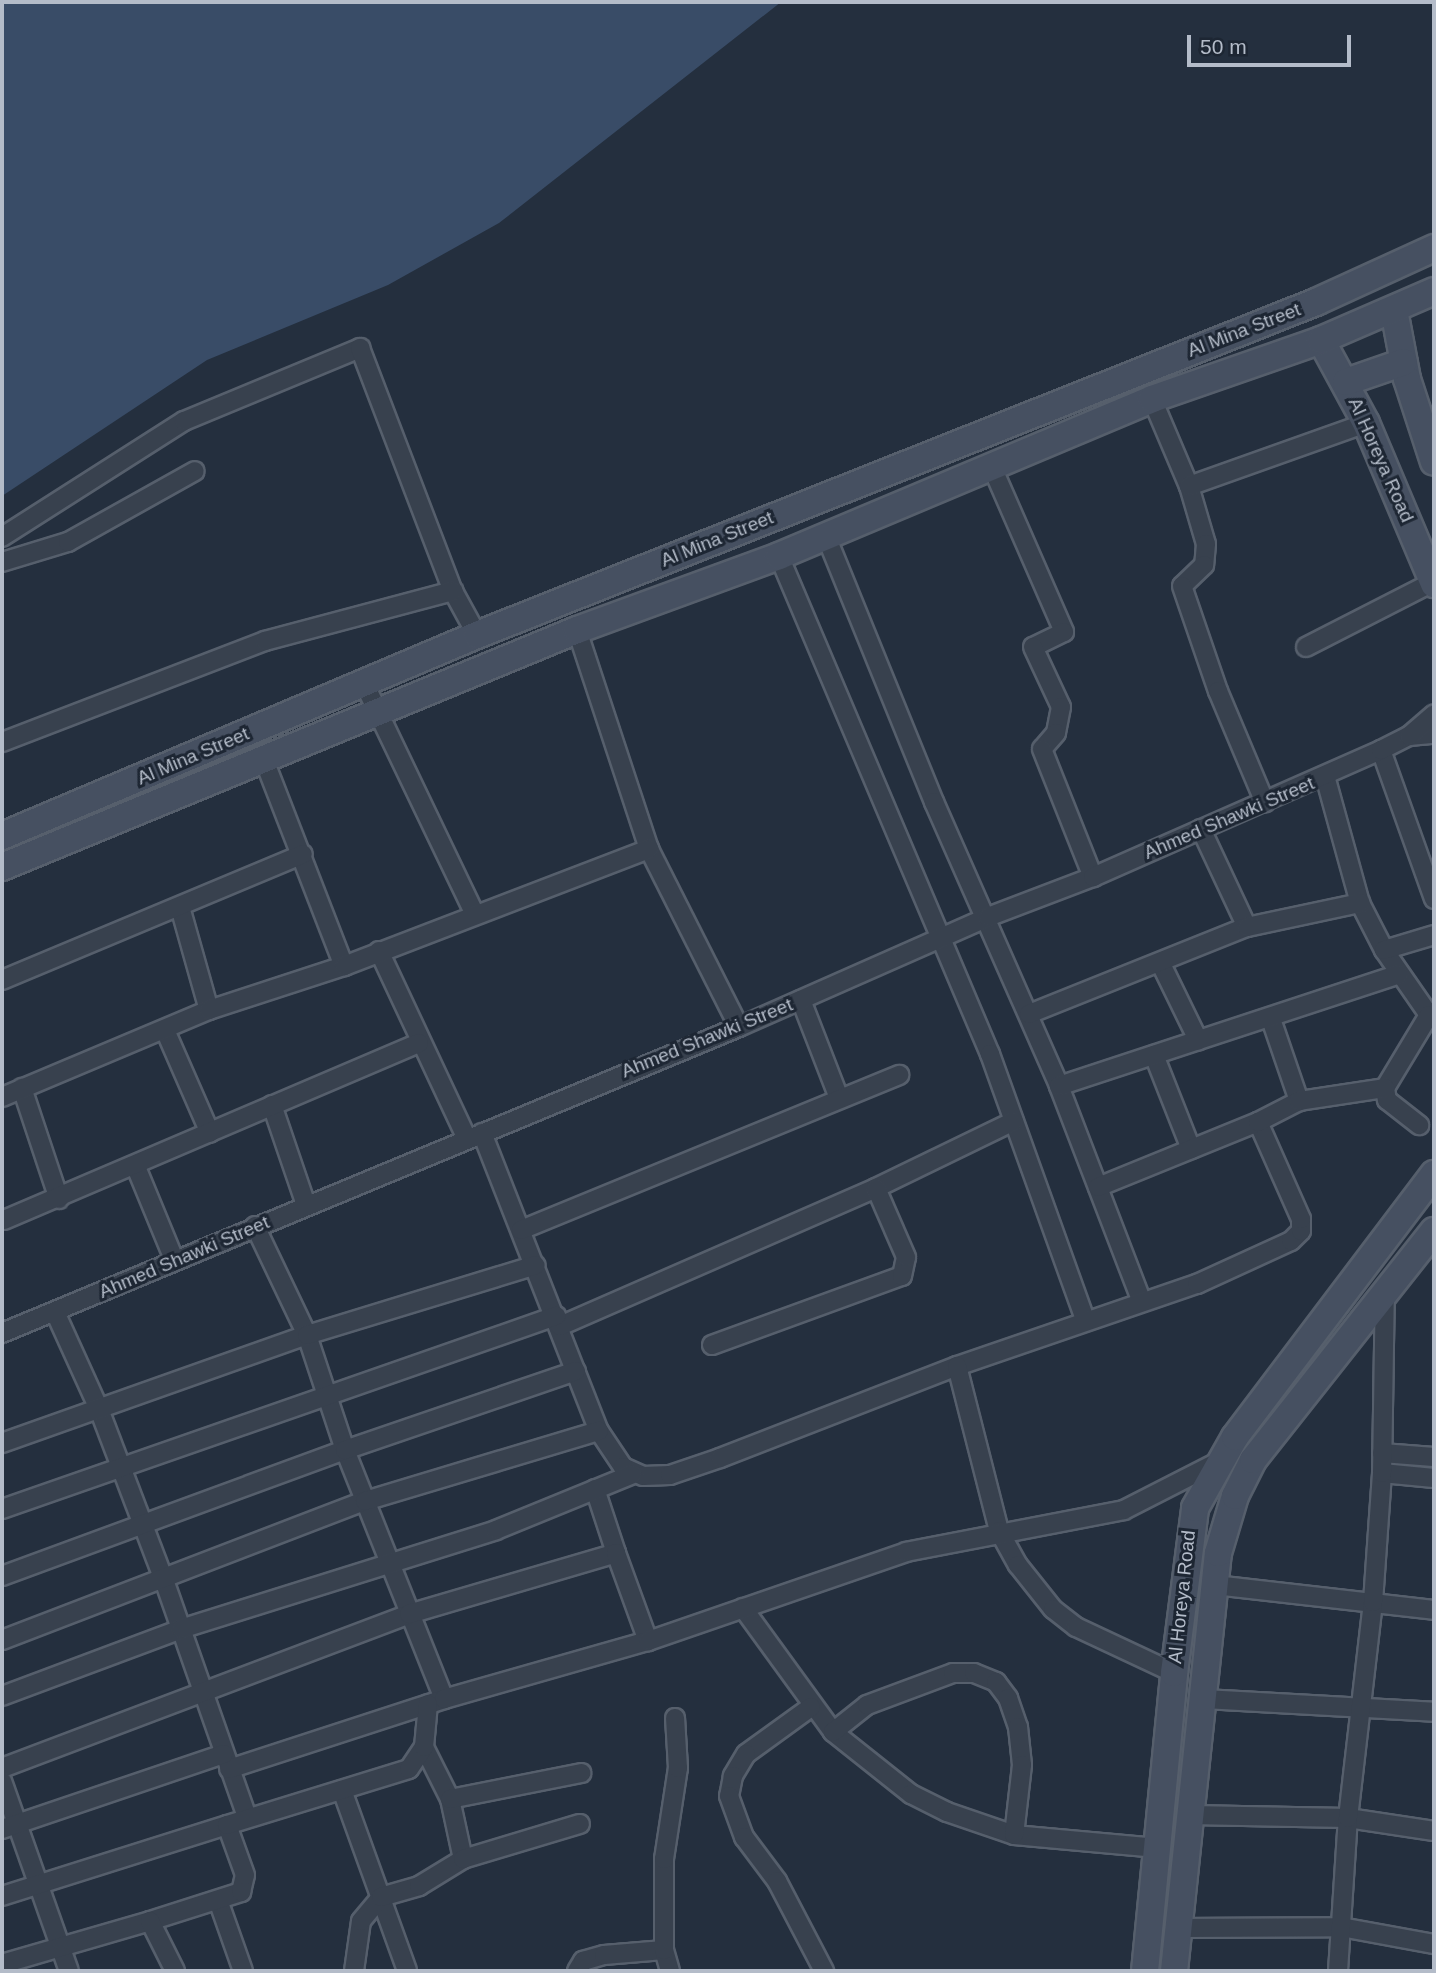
<!DOCTYPE html>
<style>
body{margin:0}
#map{position:relative;width:1436px;height:1973px;overflow:hidden;background:#242f3e;font-family:Helvetica,sans-serif}
div>[style]{position:absolute}
.water>*{inset:0;background:#394c67}
.roads{filter:drop-shadow(2px 0 #565f6c) drop-shadow(-2px 0 #565f6c) drop-shadow(0 2px #565f6c) drop-shadow(0 -2px #565f6c)}
.street>*{height:18px;margin:-9px;padding:0 9px;transform-origin:9px;border-radius:9px;background:#38414e}
.secondary>*{height:26px;margin:-13px;padding:0 13px;transform-origin:13px;border-radius:13px;background:#465061}
span{translate:-50% -50%;white-space:nowrap;text-align:center;line-height:1.15;-webkit-text-stroke:6px #1d2633;paint-order:stroke}
.street-label{font-size:19px;color:#b4bcc9}
.frame{position:absolute;inset:0;border:4px solid #b4bcc9;pointer-events:none}
.scale{position:absolute;left:1187px;top:35px;width:164px;height:32px;box-sizing:border-box;border:4px solid #b4bcc9;border-top:0;padding-left:9px;font-size:21px;line-height:24px;white-space:nowrap;color:#b4bcc9;-webkit-text-stroke:5px #1d2633;paint-order:stroke}
</style>
<div id="map">
<div class="water">
<div style="clip-path:polygon(2px 2px,781px 2px,499px 223px,388px 285px,207px 360px,2px 496px)"></div>
</div>
<div class="roads">
<div class="street">
<div style="left:1152px;top:399px;width:95px;rotate:67deg"></div>
<div style="left:1189px;top:486px;width:60px;rotate:73.7deg"></div>
<div style="left:1206px;top:544px;width:21px;rotate:95deg"></div>
<div style="left:1204px;top:565px;width:30px;rotate:136deg"></div>
<div style="left:1182px;top:586px;width:111px;rotate:71.1deg"></div>
<div style="left:1218px;top:691px;width:121px;rotate:67.2deg"></div>
<div style="left:992px;top:467px;width:180px;rotate:66.4deg"></div>
<div style="left:1064px;top:632px;width:34px;rotate:154deg"></div>
<div style="left:1033px;top:647px;width:66px;rotate:65deg"></div>
<div style="left:1061px;top:707px;width:26px;rotate:101deg"></div>
<div style="left:1056px;top:733px;width:21px;rotate:131deg"></div>
<div style="left:1042px;top:749px;width:138px;rotate:68.3deg"></div>
<div style="left:1189px;top:486px;width:188px;rotate:-19.6deg"></div>
<div style="left:826px;top:536px;width:287px;rotate:67.9deg"></div>
<div style="left:934px;top:802px;width:310px;rotate:66.2deg"></div>
<div style="left:1059px;top:1086px;width:229px;rotate:69deg"></div>
<div style="left:2px;top:537px;width:216px;rotate:-32.5deg"></div>
<div style="left:184px;top:421px;width:191px;rotate:-22.5deg"></div>
<div style="left:360px;top:348px;width:260px;rotate:69.1deg"></div>
<div style="left:453px;top:591px;width:50px;rotate:61.4deg"></div>
<div style="left:779px;top:556px;width:541px;rotate:67.04deg"></div>
<div style="left:990px;top:1054px;width:282px;rotate:70.3deg"></div>
<div style="left:2px;top:562px;width:69px;rotate:-16.9deg"></div>
<div style="left:68px;top:542px;width:145px;rotate:-29.2deg"></div>
<div style="left:577px;top:630px;width:231px;rotate:71.8deg"></div>
<div style="left:649px;top:849px;width:199px;rotate:63.2deg"></div>
<div style="left:1306px;top:647px;width:143px;rotate:-27.1deg"></div>
<div style="left:364px;top:683px;width:255px;rotate:64.4deg"></div>
<div style="left:1409px;top:736px;width:25px;rotate:-5deg"></div>
<div style="left:2px;top:742px;width:282px;rotate:-21deg"></div>
<div style="left:265px;top:641px;width:195px;rotate:-14.9deg"></div>
<div style="left:1381px;top:750px;width:158px;rotate:70.4deg"></div>
<div style="left:264px;top:760px;width:221px;rotate:68.8deg"></div>
<div style="left:1325px;top:776px;width:132px;rotate:74.6deg"></div>
<div style="left:1360px;top:903px;width:53px;rotate:62.9deg"></div>
<div style="left:1384px;top:950px;width:79px;rotate:55.3deg"></div>
<div style="left:1429px;top:1015px;width:85px;rotate:121.1deg"></div>
<div style="left:1385px;top:1088px;width:12px;rotate:81deg"></div>
<div style="left:1387px;top:1100px;width:41px;rotate:38deg"></div>
<div style="left:1201px;top:829px;width:108px;rotate:64.9deg"></div>
<div style="left:180px;top:907px;width:107px;rotate:74.3deg"></div>
<div style="left:1384px;top:950px;width:52px;rotate:-16.7deg"></div>
<div style="left:379px;top:951px;width:205px;rotate:64.9deg"></div>
<div style="left:1161px;top:964px;width:85px;rotate:64deg"></div>
<div style="left:2px;top:980px;width:326px;rotate:-22.7deg"></div>
<div style="left:801px;top:1000px;width:105px;rotate:68.8deg"></div>
<div style="left:1029px;top:1014px;width:235px;rotate:-21.8deg"></div>
<div style="left:1247px;top:927px;width:116px;rotate:-12deg"></div>
<div style="left:1271px;top:1019px;width:87px;rotate:71.1deg"></div>
<div style="left:165px;top:1030px;width:112px;rotate:66.4deg"></div>
<div style="left:1154px;top:1055px;width:101px;rotate:68.5deg"></div>
<div style="left:1059px;top:1086px;width:358px;rotate:-18.2deg"></div>
<div style="left:22px;top:1088px;width:117px;rotate:71.6deg"></div>
<div style="left:2px;top:1097px;width:225px;rotate:-22.8deg"></div>
<div style="left:209px;top:1010px;width:142px;rotate:-18.1deg"></div>
<div style="left:344px;top:966px;width:327px;rotate:-21deg"></div>
<div style="left:272px;top:1105px;width:106px;rotate:71.2deg"></div>
<div style="left:482px;top:1133px;width:320px;rotate:68.6deg"></div>
<div style="left:599px;top:1431px;width:43px;rotate:56.3deg"></div>
<div style="left:623px;top:1467px;width:22px;rotate:24deg"></div>
<div style="left:643px;top:1476px;width:27px;rotate:-2deg"></div>
<div style="left:670px;top:1475px;width:53px;rotate:-18.8deg"></div>
<div style="left:720px;top:1458px;width:254px;rotate:-21.2deg"></div>
<div style="left:957px;top:1366px;width:254px;rotate:-18.9deg"></div>
<div style="left:1197px;top:1284px;width:103px;rotate:-24.6deg"></div>
<div style="left:1291px;top:1241px;width:14px;rotate:-45deg"></div>
<div style="left:1301px;top:1231px;width:12px;rotate:-90deg"></div>
<div style="left:1301px;top:1219px;width:106px;rotate:-113.9deg"></div>
<div style="left:136px;top:1167px;width:100px;rotate:67.6deg"></div>
<div style="left:1098px;top:1187px;width:173px;rotate:-22.1deg"></div>
<div style="left:1258px;top:1122px;width:46px;rotate:-27.1deg"></div>
<div style="left:1299px;top:1101px;width:87px;rotate:-8.6deg"></div>
<div style="left:4px;top:1220px;width:451px;rotate:-23.1deg"></div>
<div style="left:255px;top:1226px;width:121px;rotate:64.5deg"></div>
<div style="left:307px;top:1335px;width:121px;rotate:71.7deg"></div>
<div style="left:345px;top:1450px;width:268px;rotate:68.3deg"></div>
<div style="left:521px;top:1230px;width:409px;rotate:-22.3deg"></div>
<div style="left:55px;top:1312px;width:107px;rotate:65.6deg"></div>
<div style="left:99px;top:1409px;width:183px;rotate:69.2deg"></div>
<div style="left:164px;top:1580px;width:251px;rotate:70.7deg"></div>
<div style="left:560px;top:1326px;width:345px;rotate:-23.6deg"></div>
<div style="left:876px;top:1188px;width:153px;rotate:-25.9deg"></div>
<div style="left:2px;top:1333px;width:798px;rotate:-22.55deg"></div>
<div style="left:739px;top:1027px;width:272px;rotate:-23.8deg"></div>
<div style="left:988px;top:917px;width:112px;rotate:-20.9deg"></div>
<div style="left:1093px;top:877px;width:315px;rotate:-23.8deg"></div>
<div style="left:1381px;top:750px;width:31px;rotate:-27deg"></div>
<div style="left:1409px;top:736px;width:33px;rotate:-41deg"></div>
<div style="left:712px;top:1345px;width:202px;rotate:-20deg"></div>
<div style="left:902px;top:1276px;width:19px;rotate:-78deg"></div>
<div style="left:906px;top:1257px;width:75px;rotate:-113.5deg"></div>
<div style="left:957px;top:1366px;width:170px;rotate:75.7deg"></div>
<div style="left:999px;top:1531px;width:39px;rotate:61deg"></div>
<div style="left:1018px;top:1565px;width:56px;rotate:51.5deg"></div>
<div style="left:1053px;top:1609px;width:29px;rotate:38deg"></div>
<div style="left:1076px;top:1627px;width:108px;rotate:25.1deg"></div>
<div style="left:2px;top:1443px;width:324px;rotate:-19.5deg"></div>
<div style="left:307px;top:1335px;width:239px;rotate:-17deg"></div>
<div style="left:1382px;top:1453px;width:52px;rotate:4.4deg"></div>
<div style="left:1382px;top:1473px;width:52px;rotate:5.5deg"></div>
<div style="left:595px;top:1489px;width:67px;rotate:71.8deg"></div>
<div style="left:2px;top:1509px;width:587px;rotate:-19.21deg"></div>
<div style="left:2px;top:1576px;width:365px;rotate:-20.2deg"></div>
<div style="left:345px;top:1450px;width:244px;rotate:-18.9deg"></div>
<div style="left:1215px;top:1585px;width:220px;rotate:6.5deg"></div>
<div style="left:743px;top:1608px;width:153px;rotate:54deg"></div>
<div style="left:833px;top:1732px;width:100px;rotate:38.5deg"></div>
<div style="left:911px;top:1794px;width:40px;rotate:26.6deg"></div>
<div style="left:947px;top:1812px;width:71px;rotate:18.9deg"></div>
<div style="left:1014px;top:1835px;width:144px;rotate:5.2deg"></div>
<div style="left:2px;top:1640px;width:389px;rotate:-21deg"></div>
<div style="left:365px;top:1501px;width:244px;rotate:-16.7deg"></div>
<div style="left:2px;top:1696px;width:191px;rotate:-20.5deg"></div>
<div style="left:181px;top:1629px;width:330px;rotate:-17.4deg"></div>
<div style="left:496px;top:1530px;width:148px;rotate:-22.2deg"></div>
<div style="left:1204px;top:1699px;width:230px;rotate:3.2deg"></div>
<div style="left:811px;top:1707px;width:80px;rotate:144.1deg"></div>
<div style="left:746px;top:1754px;width:26px;rotate:121deg"></div>
<div style="left:733px;top:1776px;width:20px;rotate:101deg"></div>
<div style="left:729px;top:1796px;width:44px;rotate:69.9deg"></div>
<div style="left:744px;top:1837px;width:55px;rotate:53.1deg"></div>
<div style="left:777px;top:1881px;width:102px;rotate:62.4deg"></div>
<div style="left:833px;top:1732px;width:43px;rotate:-38.5deg"></div>
<div style="left:867px;top:1705px;width:92px;rotate:-20.4deg"></div>
<div style="left:953px;top:1673px;width:21px"></div>
<div style="left:974px;top:1673px;width:24px;rotate:22deg"></div>
<div style="left:996px;top:1682px;width:20px;rotate:53deg"></div>
<div style="left:1008px;top:1698px;width:31px;rotate:71deg"></div>
<div style="left:1018px;top:1727px;width:38px;rotate:84deg"></div>
<div style="left:1022px;top:1765px;width:70px;rotate:96.5deg"></div>
<div style="left:424px;top:1747px;width:58px;rotate:63.4deg"></div>
<div style="left:2px;top:1768px;width:435px;rotate:-20.7deg"></div>
<div style="left:409px;top:1614px;width:216px;rotate:-16.4deg"></div>
<div style="left:616px;top:1553px;width:94px;rotate:70deg"></div>
<div style="left:229px;top:1769px;width:226px;rotate:-18deg"></div>
<div style="left:444px;top:1699px;width:212px;rotate:-15.9deg"></div>
<div style="left:648px;top:1641px;width:273px;rotate:-19deg"></div>
<div style="left:906px;top:1552px;width:222px;rotate:-10.9deg"></div>
<div style="left:1124px;top:1510px;width:103px;rotate:-27.1deg"></div>
<div style="left:2px;top:1781px;width:201px;rotate:70.6deg"></div>
<div style="left:342px;top:1790px;width:192px;rotate:70.2deg"></div>
<div style="left:1190px;top:1815px;width:158px;rotate:1.1deg"></div>
<div style="left:1348px;top:1818px;width:87px;rotate:8.6deg"></div>
<div style="left:2px;top:1829px;width:234px;rotate:-18.7deg"></div>
<div style="left:463px;top:1859px;width:61px;rotate:-102.2deg"></div>
<div style="left:450px;top:1799px;width:134px;rotate:-11.2deg"></div>
<div style="left:2px;top:1896px;width:236px;rotate:-17.5deg"></div>
<div style="left:218px;top:1900px;width:75px;rotate:70.6deg"></div>
<div style="left:150px;top:1921px;width:96px;rotate:-17.7deg"></div>
<div style="left:241px;top:1892px;width:17px;rotate:-77deg"></div>
<div style="left:245px;top:1875px;width:53px;rotate:-109.8deg"></div>
<div style="left:227px;top:1825px;width:190px;rotate:-17.1deg"></div>
<div style="left:409px;top:1769px;width:27px;rotate:-56deg"></div>
<div style="left:424px;top:1747px;width:43px;rotate:-84.7deg"></div>
<div style="left:1177px;top:1928px;width:164px;rotate:-0.3deg"></div>
<div style="left:1341px;top:1927px;width:95px;rotate:10.4deg"></div>
<div style="left:2px;top:1964px;width:154px;rotate:-16.2deg"></div>
<div style="left:150px;top:1921px;width:56px;rotate:63.4deg"></div>
<div style="left:354px;top:1971px;width:50px;rotate:-82deg"></div>
<div style="left:361px;top:1921px;width:31px;rotate:-50deg"></div>
<div style="left:381px;top:1897px;width:40px;rotate:-16deg"></div>
<div style="left:419px;top:1886px;width:52px;rotate:-31.5deg"></div>
<div style="left:463px;top:1859px;width:122px;rotate:-16.7deg"></div>
<div style="left:577px;top:1971px;width:12px;rotate:-59deg"></div>
<div style="left:583px;top:1961px;width:22px;rotate:-16deg"></div>
<div style="left:604px;top:1955px;width:60px;rotate:-4.8deg"></div>
<div style="left:670px;top:1971px;width:22px;rotate:-106deg"></div>
<div style="left:664px;top:1950px;width:91px;rotate:-90deg"></div>
<div style="left:664px;top:1859px;width:92px;rotate:-81.3deg"></div>
<div style="left:678px;top:1768px;width:50px;rotate:-93.4deg"></div>
<div style="left:1338px;top:1971px;width:153px;rotate:-86.3deg"></div>
<div style="left:1348px;top:1818px;width:217px;rotate:-83.4deg"></div>
<div style="left:1373px;top:1602px;width:129px;rotate:-86deg"></div>
<div style="left:1382px;top:1473px;width:181px;rotate:-89.1deg"></div>
</div>
<div class="secondary">
<div style="left:1394px;top:310px;width:70px;rotate:79.3deg"></div>
<div style="left:1407px;top:379px;width:87px;rotate:72deg"></div>
<div style="left:1321px;top:340px;width:94px;rotate:61.5deg"></div>
<div style="left:1366px;top:423px;width:175px;rotate:67.1deg"></div>
<div style="left:1346px;top:382px;width:61px;rotate:-19deg"></div>
<div style="left:2px;top:836px;width:516px;rotate:-22.94deg"></div>
<div style="left:477px;top:635px;width:903px;rotate:-21.65deg"></div>
<div style="left:1316px;top:302px;width:130px;rotate:-24.6deg"></div>
<div style="left:2px;top:867px;width:622px;rotate:-22.4deg"></div>
<div style="left:577px;top:630px;width:215px;rotate:-20.1deg"></div>
<div style="left:779px;top:556px;width:405px;rotate:-22.8deg"></div>
<div style="left:1152px;top:399px;width:179px;rotate:-19.2deg"></div>
<div style="left:1321px;top:340px;width:123px;rotate:-23.4deg"></div>
<div style="left:1145px;top:1971px;width:299px;rotate:-84.4deg"></div>
<div style="left:1174px;top:1673px;width:166px;rotate:-82.7deg"></div>
<div style="left:1195px;top:1508px;width:81px;rotate:-60.6deg"></div>
<div style="left:1235px;top:1437px;width:330px;rotate:-52.9deg"></div>
<div style="left:1174px;top:1971px;width:420px;rotate:-84deg"></div>
<div style="left:1218px;top:1553px;width:59px;rotate:-73.4deg"></div>
<div style="left:1235px;top:1496px;width:40px;rotate:-63.4deg"></div>
<div style="left:1253px;top:1460px;width:292px;rotate:-51.7deg"></div>
</div>
</div>
<div class="street-label">
<span style="left:1244px;top:330px;rotate:-21deg">Al Mina Street</span>
<span style="left:1381px;top:460px;rotate:66deg">Al Horeya Road</span>
<span style="left:717px;top:539px;rotate:-22deg">Al Mina Street</span>
<span style="left:193px;top:756px;rotate:-23deg">Al Mina Street</span>
<span style="left:1229px;top:818px;rotate:-23deg">Ahmed Shawki Street</span>
<span style="left:707px;top:1038px;rotate:-22deg">Ahmed Shawki Street</span>
<span style="left:184px;top:1257px;rotate:-23deg">Ahmed Shawki Street</span>
<span style="left:1182px;top:1597px;rotate:-84deg">Al Horeya Road</span>
</div>
<div class="frame"></div>
<div class="scale">50 m</div>
</div>
